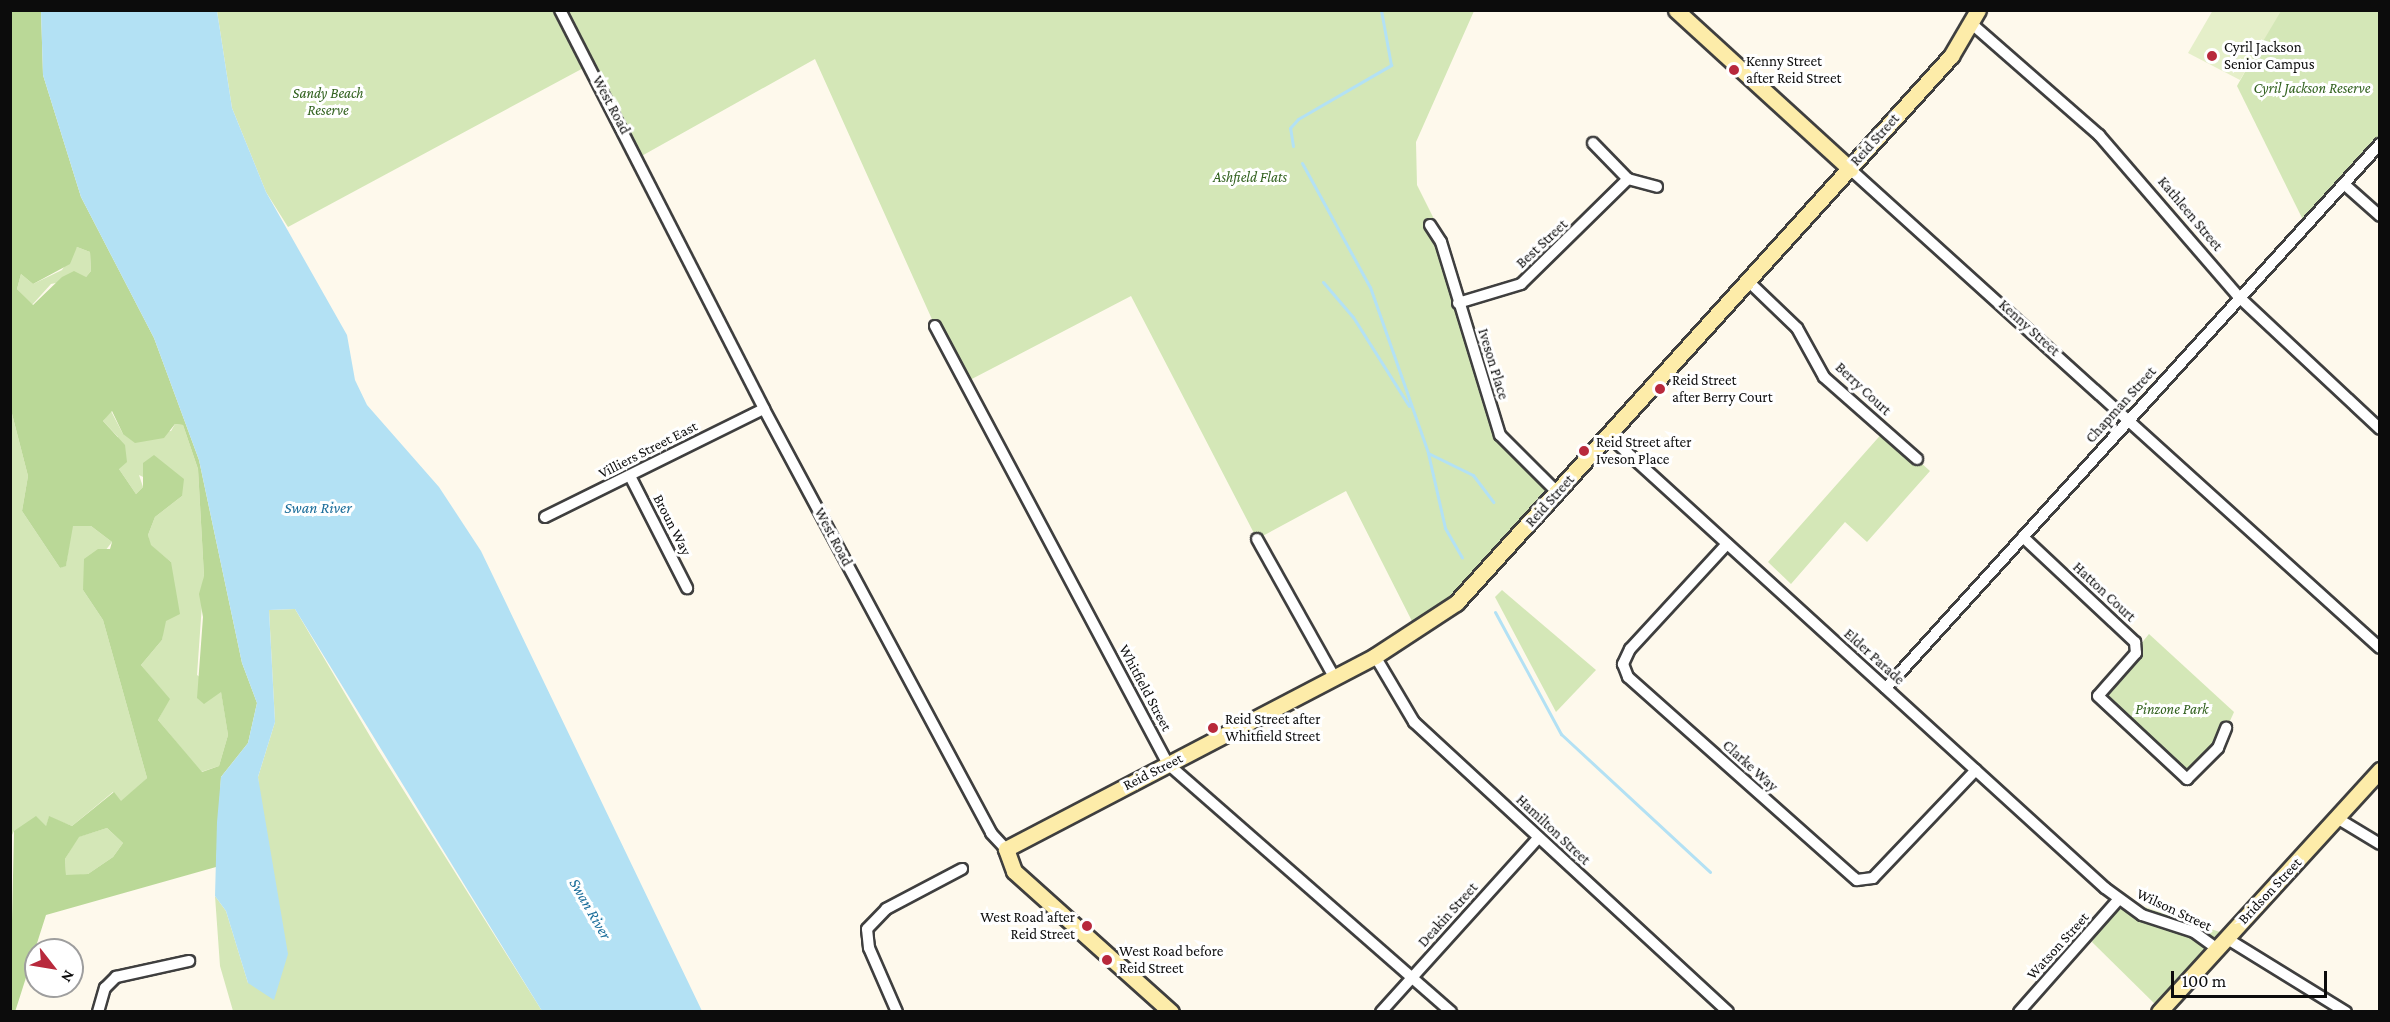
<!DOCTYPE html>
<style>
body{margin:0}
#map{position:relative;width:2390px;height:1022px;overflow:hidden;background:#fef9ec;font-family:"Crimson Pro",serif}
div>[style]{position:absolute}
.green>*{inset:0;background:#d4e7b7}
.forest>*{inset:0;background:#bad897}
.pitch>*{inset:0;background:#e5efc9}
.water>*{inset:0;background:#b3e1f4}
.stream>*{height:3px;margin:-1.5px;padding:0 1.5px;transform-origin:1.5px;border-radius:1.5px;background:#b3e1f4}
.roads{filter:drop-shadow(2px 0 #3f3f3f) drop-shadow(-2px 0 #3f3f3f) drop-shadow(0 2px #3f3f3f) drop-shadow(0 -2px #3f3f3f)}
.street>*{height:10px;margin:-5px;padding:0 5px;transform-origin:5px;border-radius:5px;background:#fff}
.secondary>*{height:15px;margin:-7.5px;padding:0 7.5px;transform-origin:7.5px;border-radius:7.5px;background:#fdeca9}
.dots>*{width:16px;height:16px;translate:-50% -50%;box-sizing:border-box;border:3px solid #fff;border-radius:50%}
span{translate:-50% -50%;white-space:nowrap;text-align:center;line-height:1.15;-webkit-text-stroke:6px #fff;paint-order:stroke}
.poi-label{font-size:15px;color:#0c0c0c}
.left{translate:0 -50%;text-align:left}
.right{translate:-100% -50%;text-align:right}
.park-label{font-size:15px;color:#32621f;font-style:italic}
.street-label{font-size:15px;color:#0c0c0c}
.water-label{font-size:16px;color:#1a6d9a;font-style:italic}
.frame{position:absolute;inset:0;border:12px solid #0c0c0c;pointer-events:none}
.north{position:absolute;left:24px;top:938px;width:60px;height:60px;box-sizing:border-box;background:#fff;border:2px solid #9e9e9e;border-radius:50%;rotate:121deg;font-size:16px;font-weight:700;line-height:24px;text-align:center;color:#0c0c0c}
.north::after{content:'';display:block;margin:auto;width:21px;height:27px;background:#b8293c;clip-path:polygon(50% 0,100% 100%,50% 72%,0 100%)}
.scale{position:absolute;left:2171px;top:971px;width:156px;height:27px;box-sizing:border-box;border:3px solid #0c0c0c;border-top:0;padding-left:8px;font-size:18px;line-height:21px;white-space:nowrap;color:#0c0c0c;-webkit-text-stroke:4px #fff;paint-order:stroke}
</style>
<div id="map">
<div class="green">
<div style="clip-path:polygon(217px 11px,1474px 11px,1416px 142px,1417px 185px,1445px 241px,1498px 427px,1560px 489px,1467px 592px,1417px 631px,1346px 491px,1257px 539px,1131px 296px,966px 382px,935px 326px,815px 59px,638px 158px,589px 65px,288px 227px,266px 192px,232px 108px)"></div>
<div style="clip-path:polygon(2279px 11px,2379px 11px,2379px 144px,2306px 226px,2237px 86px)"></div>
<div style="clip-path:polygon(77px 247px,90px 252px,91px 271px,86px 277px,51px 284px,32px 305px,17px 289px,21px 274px,33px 284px,62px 270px)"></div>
<div style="clip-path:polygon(10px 406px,28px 476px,22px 511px,60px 568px,66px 565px,72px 525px,91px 526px,112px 542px,88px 573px,83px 590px,103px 620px,147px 778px,121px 802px,113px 792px,72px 826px,49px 817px,46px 827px,14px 831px,11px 837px)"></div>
<div style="clip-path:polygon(111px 411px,123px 434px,171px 431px,175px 424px,183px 425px,198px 469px,204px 576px,197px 675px,221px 691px,228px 735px,219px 766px,201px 772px,158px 720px,169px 699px,141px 665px,162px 640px,171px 562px,150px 545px,148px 535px,155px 517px,182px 496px,139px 475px,143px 487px,136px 494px,119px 469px,118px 437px,103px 421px)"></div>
<div style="clip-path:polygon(1885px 430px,1930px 471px,1867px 542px,1845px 522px,1791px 584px,1768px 562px)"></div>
<div style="clip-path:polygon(1502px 590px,1596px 670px,1556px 712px,1495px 597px)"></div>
<div style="clip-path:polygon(295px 609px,377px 748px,542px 1011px,233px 1011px,220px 966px,215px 896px,226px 911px,248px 983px,261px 819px,258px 777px,275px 722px,269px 610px)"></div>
<div style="clip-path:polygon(2149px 634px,2234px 712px,2218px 748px,2187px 779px,2098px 696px)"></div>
<div style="clip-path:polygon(107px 828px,123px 843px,113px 857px,88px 874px,66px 877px,65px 859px,78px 837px)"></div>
<div style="clip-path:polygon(2120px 899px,2229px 935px,2161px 1010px,2092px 942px)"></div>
</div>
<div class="forest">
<div style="clip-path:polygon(evenodd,41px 10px,43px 75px,81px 197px,154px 338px,199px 460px,242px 663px,257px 703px,248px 743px,221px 777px,216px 867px,46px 915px,15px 1012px,10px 1011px,14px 831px,36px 816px,46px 826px,49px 816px,72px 826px,114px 792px,121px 801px,147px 778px,103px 620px,83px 590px,84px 559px,98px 549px,110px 549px,112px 542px,91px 526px,73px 526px,66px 566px,60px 568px,22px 511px,28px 476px,10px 406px,10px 11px,41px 10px,77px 247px,90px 252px,91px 271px,86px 277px,74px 271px,62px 277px,33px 305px,17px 289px,21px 274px,33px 284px,70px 264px,77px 247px,41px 10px,112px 411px,123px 434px,135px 443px,164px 438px,175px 424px,183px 425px,198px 469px,204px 576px,199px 594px,203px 617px,197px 698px,204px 704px,221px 692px,228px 735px,219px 766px,202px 772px,158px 720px,170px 699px,141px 665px,162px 640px,166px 621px,180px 614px,171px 562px,151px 545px,148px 535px,155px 517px,182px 496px,184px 479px,154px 455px,143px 463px,143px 487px,136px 494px,119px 469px,127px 462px,125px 445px,103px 421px,112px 411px,41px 10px,107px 828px,123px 843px,113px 857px,88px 874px,66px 875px,65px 859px,79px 837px,107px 828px)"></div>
</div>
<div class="pitch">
<div style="clip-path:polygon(2213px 10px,2281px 11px,2240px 80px,2188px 53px)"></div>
</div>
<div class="water">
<div style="clip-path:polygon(41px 11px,217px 11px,232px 108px,266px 192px,347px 335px,355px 380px,367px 405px,439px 487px,481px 551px,702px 1011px,542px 1011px,295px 609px,269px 610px,275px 722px,258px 777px,288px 954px,274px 1000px,248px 983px,226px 911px,215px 896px,217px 822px,221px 777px,248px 743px,257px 703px,242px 663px,199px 460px,154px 338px,81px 197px,43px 75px)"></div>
</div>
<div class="stream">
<div style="left:1293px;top:146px;width:18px;rotate:-99deg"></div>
<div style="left:1290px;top:128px;width:12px;rotate:-48deg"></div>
<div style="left:1298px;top:119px;width:108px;rotate:-30.1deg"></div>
<div style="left:1391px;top:65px;width:56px;rotate:-100.3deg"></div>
<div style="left:1302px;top:163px;width:141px;rotate:61.3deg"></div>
<div style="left:1370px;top:287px;width:176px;rotate:70.7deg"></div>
<div style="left:1428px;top:453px;width:77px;rotate:77.2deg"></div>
<div style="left:1445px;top:528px;width:34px;rotate:60deg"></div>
<div style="left:1323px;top:282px;width:46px;rotate:49.4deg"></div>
<div style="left:1353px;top:317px;width:105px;rotate:57.8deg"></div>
<div style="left:1428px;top:453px;width:50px;rotate:26.1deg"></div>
<div style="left:1473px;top:475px;width:34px;rotate:53deg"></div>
<div style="left:1495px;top:612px;width:139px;rotate:61.6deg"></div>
<div style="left:1561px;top:734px;width:203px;rotate:42.8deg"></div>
</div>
<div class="roads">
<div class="street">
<div style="left:560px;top:10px;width:448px;rotate:62.9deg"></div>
<div style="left:764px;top:409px;width:481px;rotate:61.8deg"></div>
<div style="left:991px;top:833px;width:22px;rotate:47deg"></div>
<div style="left:1972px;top:24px;width:169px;rotate:41.2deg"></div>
<div style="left:2099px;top:135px;width:214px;rotate:49.2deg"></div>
<div style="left:2239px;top:297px;width:193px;rotate:43.1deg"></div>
<div style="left:1593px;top:143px;width:50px;rotate:45.8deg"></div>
<div style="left:1850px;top:169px;width:714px;rotate:42.11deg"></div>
<div style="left:2344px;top:184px;width:48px;rotate:41.6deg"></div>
<div style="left:1430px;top:225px;width:20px;rotate:57deg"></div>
<div style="left:1441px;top:242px;width:202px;rotate:73deg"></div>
<div style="left:1500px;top:435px;width:82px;rotate:45deg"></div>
<div style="left:1748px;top:281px;width:68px;rotate:43.8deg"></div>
<div style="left:1797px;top:328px;width:56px;rotate:61.1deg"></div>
<div style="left:1824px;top:377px;width:124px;rotate:41.4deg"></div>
<div style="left:1458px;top:303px;width:66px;rotate:-16.8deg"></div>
<div style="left:1521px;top:284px;width:150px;rotate:-44.5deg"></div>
<div style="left:1628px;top:179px;width:30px;rotate:15deg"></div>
<div style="left:935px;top:326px;width:496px;rotate:62deg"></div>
<div style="left:1168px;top:764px;width:376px;rotate:41.2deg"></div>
<div style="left:1609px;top:436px;width:671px;rotate:42.34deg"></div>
<div style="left:2105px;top:888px;width:46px;rotate:36.1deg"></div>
<div style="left:2142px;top:915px;width:55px;rotate:18.1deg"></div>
<div style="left:2194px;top:932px;width:29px;rotate:36deg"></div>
<div style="left:630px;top:476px;width:126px;rotate:63deg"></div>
<div style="left:545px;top:517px;width:244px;rotate:-26.3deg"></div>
<div style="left:2023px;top:537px;width:154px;rotate:43.2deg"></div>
<div style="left:2135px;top:642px;width:11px;rotate:85deg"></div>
<div style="left:2136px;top:653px;width:57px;rotate:131.5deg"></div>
<div style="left:2098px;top:696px;width:122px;rotate:43deg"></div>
<div style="left:2187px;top:779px;width:44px;rotate:-45deg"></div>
<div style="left:2218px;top:748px;width:22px;rotate:-68deg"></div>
<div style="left:1257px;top:539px;width:158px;rotate:60.8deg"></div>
<div style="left:1727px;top:544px;width:143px;rotate:132.7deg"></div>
<div style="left:1630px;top:649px;width:17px;rotate:115deg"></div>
<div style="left:1623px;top:664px;width:14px;rotate:69deg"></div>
<div style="left:1628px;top:677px;width:306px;rotate:41.6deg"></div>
<div style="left:1857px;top:880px;width:16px;rotate:-7deg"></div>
<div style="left:1873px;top:878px;width:149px;rotate:-46.4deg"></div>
<div style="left:1375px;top:656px;width:77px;rotate:59.4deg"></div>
<div style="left:1414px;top:722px;width:427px;rotate:42.7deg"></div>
<div style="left:1886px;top:688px;width:735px;rotate:-47.76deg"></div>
<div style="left:2337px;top:818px;width:50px;rotate:31.2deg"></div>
<div style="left:2226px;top:938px;width:141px;rotate:31.7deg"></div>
<div style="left:98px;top:1012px;width:25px;rotate:-74deg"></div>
<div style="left:105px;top:988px;width:16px;rotate:-45deg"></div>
<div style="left:116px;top:977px;width:75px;rotate:-12.4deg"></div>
<div style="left:897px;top:1012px;width:70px;rotate:-113.6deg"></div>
<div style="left:869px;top:948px;width:19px;rotate:-96deg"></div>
<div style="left:867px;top:929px;width:28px;rotate:-46deg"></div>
<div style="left:886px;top:909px;width:86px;rotate:-27.8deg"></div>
<div style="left:1381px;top:1012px;width:234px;rotate:-47.9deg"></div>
<div style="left:2019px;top:1012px;width:151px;rotate:-48.5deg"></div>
</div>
<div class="secondary">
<div style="left:1676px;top:10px;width:236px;rotate:42.4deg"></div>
<div style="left:1171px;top:1012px;width:211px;rotate:-138.1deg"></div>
<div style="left:1014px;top:871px;width:23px;rotate:-110deg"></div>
<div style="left:1006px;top:849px;width:416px;rotate:-27.6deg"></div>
<div style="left:1375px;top:656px;width:97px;rotate:-33.2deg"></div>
<div style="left:1456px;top:603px;width:738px;rotate:-47.86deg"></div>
<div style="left:1951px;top:56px;width:53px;rotate:-59.6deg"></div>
<div style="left:2159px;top:1012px;width:328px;rotate:-47.6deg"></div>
</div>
</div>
<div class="dots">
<div style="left:2212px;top:56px;background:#b8293c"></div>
<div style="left:1734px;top:70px;background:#b8293c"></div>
<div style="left:1660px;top:389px;background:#b8293c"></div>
<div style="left:1584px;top:451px;background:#b8293c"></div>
<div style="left:1213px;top:728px;background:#b8293c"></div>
<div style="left:1087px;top:926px;background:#b8293c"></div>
<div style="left:1107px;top:960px;background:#b8293c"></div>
</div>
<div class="poi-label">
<span class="left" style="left:2224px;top:56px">Cyril Jackson<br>Senior Campus</span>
<span class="left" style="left:1746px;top:70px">Kenny Street<br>after Reid Street</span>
<span class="left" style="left:1672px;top:389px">Reid Street<br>after Berry Court</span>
<span class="left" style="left:1596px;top:451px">Reid Street after<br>Iveson Place</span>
<span class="left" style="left:1225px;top:728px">Reid Street after<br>Whitfield Street</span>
<span class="right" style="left:1075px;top:926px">West Road after<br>Reid Street</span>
<span class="left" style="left:1119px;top:960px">West Road before<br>Reid Street</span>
</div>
<div class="park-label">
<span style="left:2312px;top:89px">Cyril Jackson Reserve</span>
<span style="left:328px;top:102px">Sandy Beach<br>Reserve</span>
<span style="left:1250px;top:178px">Ashfield Flats</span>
<span style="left:2172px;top:710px">Pinzone Park</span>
</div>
<div class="street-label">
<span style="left:611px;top:105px;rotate:62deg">West Road</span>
<span style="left:1875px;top:140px;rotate:-48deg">Reid Street</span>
<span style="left:2190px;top:214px;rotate:50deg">Kathleen Street</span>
<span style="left:1542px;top:244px;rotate:-43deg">Best Street</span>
<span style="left:2029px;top:328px;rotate:42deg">Kenny Street</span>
<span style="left:1493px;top:364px;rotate:73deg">Iveson Place</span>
<span style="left:1863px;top:389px;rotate:43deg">Berry Court</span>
<span style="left:2121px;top:405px;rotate:-48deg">Chapman Street</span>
<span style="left:648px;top:450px;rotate:-27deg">Villiers Street East</span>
<span style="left:1550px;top:501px;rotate:-48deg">Reid Street</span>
<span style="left:672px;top:525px;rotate:63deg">Broun Way</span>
<span style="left:833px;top:537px;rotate:62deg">West Road</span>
<span style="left:2104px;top:592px;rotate:43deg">Hatton Court</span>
<span style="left:1874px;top:657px;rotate:42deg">Elder Parade</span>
<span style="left:1145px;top:688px;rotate:62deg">Whitfield Street</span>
<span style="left:1750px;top:766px;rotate:42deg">Clarke Way</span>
<span style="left:1153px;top:772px;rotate:-27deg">Reid Street</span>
<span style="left:1553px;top:830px;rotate:43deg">Hamilton Street</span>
<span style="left:2270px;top:891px;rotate:-47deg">Bridson Street</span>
<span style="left:2174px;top:910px;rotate:25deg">Wilson Street</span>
<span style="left:1448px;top:915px;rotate:-48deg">Deakin Street</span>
<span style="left:2058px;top:946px;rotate:-48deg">Watson Street</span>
</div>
<div class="water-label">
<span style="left:318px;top:508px">Swan River</span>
<span style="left:590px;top:909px;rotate:60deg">Swan River</span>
</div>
<div class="frame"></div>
<div class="north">N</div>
<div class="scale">100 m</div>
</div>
